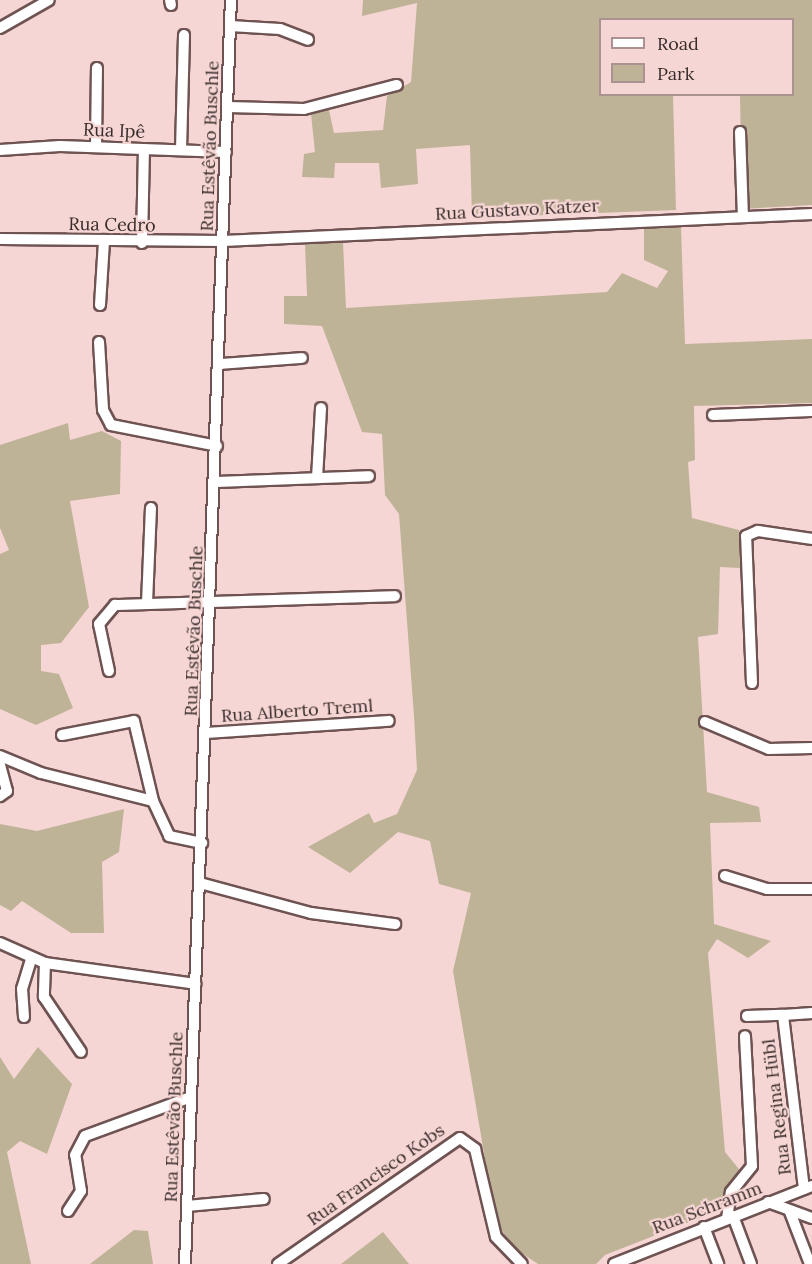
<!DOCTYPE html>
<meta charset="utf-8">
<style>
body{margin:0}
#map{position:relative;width:812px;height:1264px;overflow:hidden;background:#f6d6d4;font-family:Lora,serif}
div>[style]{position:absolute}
.green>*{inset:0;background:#bfb397}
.roads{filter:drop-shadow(2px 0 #6e5352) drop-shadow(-2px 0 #6e5352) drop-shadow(0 2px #6e5352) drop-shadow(0 -2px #6e5352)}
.minor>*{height:10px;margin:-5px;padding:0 5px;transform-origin:5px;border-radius:5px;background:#fff}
span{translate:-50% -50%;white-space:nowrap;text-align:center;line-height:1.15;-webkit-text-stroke:4.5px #f6d6d4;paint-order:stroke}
.street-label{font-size:18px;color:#382c2b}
.legend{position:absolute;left:599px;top:18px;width:195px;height:78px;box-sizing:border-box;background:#f6d6d4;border:2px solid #aa9290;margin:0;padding:8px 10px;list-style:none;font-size:18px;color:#382c2b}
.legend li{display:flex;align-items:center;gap:12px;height:30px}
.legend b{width:30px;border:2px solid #aa9290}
</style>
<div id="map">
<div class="green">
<div style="clip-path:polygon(363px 0,812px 0,812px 205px,742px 209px,740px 95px,792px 94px,792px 20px,600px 20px,600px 94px,673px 95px,676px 210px,472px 218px,470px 145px,416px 149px,418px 184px,381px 188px,379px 163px,335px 163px,334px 178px,302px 177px,304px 154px,315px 152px,311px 114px,323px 107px,329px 110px,334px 133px,383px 130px,387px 96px,411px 82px,417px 3px,362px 16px)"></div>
<div style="clip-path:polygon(644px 227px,681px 227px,685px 344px,812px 339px,812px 403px,694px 406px,695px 460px,688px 462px,692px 518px,739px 530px,740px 568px,720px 567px,718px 634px,698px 637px,707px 792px,759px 807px,761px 822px,710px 823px,714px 924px,771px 941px,748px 958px,717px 939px,708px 953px,725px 1152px,743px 1174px,725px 1208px,605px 1255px,596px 1264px,538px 1264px,511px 1246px,495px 1218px,453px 971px,471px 893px,439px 884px,430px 841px,398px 832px,350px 873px,308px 847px,369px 813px,374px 823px,397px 814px,417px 770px,414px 716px,399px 514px,385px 495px,382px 434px,362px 432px,322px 326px,284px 324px,284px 296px,307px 296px,305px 244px,343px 242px,346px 308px,607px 292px,622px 273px,657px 288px,668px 271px,644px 260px)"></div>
<div style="clip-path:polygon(68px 423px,70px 440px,102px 431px,121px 441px,120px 494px,70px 501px,89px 607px,61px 643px,41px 645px,41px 671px,59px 674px,73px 708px,36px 725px,0 709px,0 554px,9px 550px,0 528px,0 445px)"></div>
<div style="clip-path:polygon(124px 809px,119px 852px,102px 862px,104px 933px,71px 933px,22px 901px,11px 911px,0 905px,0 824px,37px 831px)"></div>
<div style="clip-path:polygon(38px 1047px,72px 1084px,47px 1154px,20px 1141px,7px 1152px,31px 1264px,0 1264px,0 1057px,14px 1079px)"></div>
<div style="clip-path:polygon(134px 1230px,148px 1231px,153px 1264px,90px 1264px)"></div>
<div style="clip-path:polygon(383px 1232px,409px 1264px,341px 1264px)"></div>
</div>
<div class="roads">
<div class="minor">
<div style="left:170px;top:0;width:5px;rotate:79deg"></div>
<div style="left:230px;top:26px;width:50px;rotate:3.4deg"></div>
<div style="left:280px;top:29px;width:30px;rotate:21deg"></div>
<div style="left:0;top:28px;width:56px;rotate:-29.7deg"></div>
<div style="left:228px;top:107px;width:76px;rotate:1.5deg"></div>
<div style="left:304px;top:109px;width:96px;rotate:-14.5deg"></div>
<div style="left:740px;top:132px;width:84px;rotate:88deg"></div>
<div style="left:96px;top:147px;width:79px;rotate:-89.3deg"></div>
<div style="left:0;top:150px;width:60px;rotate:-3.8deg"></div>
<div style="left:60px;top:146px;width:166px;rotate:2.1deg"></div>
<div style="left:181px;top:150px;width:115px;rotate:-88.5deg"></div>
<div style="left:0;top:239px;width:223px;rotate:0.5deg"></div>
<div style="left:223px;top:241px;width:590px;rotate:-2.62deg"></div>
<div style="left:142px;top:243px;width:94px;rotate:-88.8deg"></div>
<div style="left:100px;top:305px;width:63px;rotate:-86.4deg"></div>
<div style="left:99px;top:342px;width:68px;rotate:86.6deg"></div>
<div style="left:103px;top:410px;width:17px;rotate:62deg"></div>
<div style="left:111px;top:425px;width:108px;rotate:11.2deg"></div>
<div style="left:220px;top:364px;width:82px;rotate:-4.2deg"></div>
<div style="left:713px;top:415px;width:99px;rotate:-2.3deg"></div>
<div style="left:317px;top:478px;width:70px;rotate:-86.7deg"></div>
<div style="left:215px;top:482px;width:154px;rotate:-2.2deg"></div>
<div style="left:147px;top:603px;width:95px;rotate:-87.6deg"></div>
<div style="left:109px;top:671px;width:48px;rotate:-102deg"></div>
<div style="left:99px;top:624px;width:25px;rotate:-50deg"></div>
<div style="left:115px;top:605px;width:280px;rotate:-1.8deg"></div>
<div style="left:752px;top:683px;width:147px;rotate:-92.3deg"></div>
<div style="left:746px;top:536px;width:13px;rotate:-23deg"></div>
<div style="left:758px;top:531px;width:55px;rotate:8.4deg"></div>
<div style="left:705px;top:722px;width:69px;rotate:22.9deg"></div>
<div style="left:769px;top:749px;width:43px;rotate:-1.3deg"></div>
<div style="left:206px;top:733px;width:183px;rotate:-3.8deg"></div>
<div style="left:62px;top:735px;width:73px;rotate:-11deg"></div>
<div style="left:134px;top:721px;width:82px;rotate:76.6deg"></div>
<div style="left:0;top:756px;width:44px;rotate:22.5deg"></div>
<div style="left:41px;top:773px;width:115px;rotate:14deg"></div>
<div style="left:153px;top:801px;width:38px;rotate:65deg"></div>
<div style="left:169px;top:836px;width:34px;rotate:12deg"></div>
<div style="left:0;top:765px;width:27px;rotate:75deg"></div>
<div style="left:7px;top:791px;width:9px;rotate:144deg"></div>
<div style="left:725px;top:876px;width:44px;rotate:17.2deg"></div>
<div style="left:767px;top:889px;width:45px"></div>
<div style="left:200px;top:883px;width:115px;rotate:15.1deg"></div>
<div style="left:311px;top:913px;width:85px;rotate:7.5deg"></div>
<div style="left:0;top:943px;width:49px;rotate:24deg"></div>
<div style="left:45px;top:963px;width:152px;rotate:7.9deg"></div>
<div style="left:45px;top:963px;width:34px;rotate:92deg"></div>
<div style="left:44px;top:997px;width:66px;rotate:56.1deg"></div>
<div style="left:747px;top:1016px;width:36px;rotate:-2deg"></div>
<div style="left:24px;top:1017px;width:28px;rotate:-94deg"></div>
<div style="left:22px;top:989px;width:30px;rotate:-73deg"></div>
<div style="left:804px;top:1189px;width:175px;rotate:-96.9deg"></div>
<div style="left:783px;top:1015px;width:29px;rotate:-4deg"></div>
<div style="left:768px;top:1202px;width:47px;rotate:20deg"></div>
<div style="left:187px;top:1206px;width:77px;rotate:-5.2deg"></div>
<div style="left:68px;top:1211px;width:24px;rotate:-57deg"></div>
<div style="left:81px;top:1191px;width:36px;rotate:-99deg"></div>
<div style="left:75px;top:1155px;width:21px;rotate:-62deg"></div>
<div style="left:85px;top:1136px;width:113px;rotate:-20.2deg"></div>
<div style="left:790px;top:1212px;width:56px;rotate:69deg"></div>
<div style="left:733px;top:1216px;width:51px;rotate:69.4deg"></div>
<div style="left:727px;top:1219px;width:27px;rotate:-82deg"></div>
<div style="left:731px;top:1192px;width:33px;rotate:-51deg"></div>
<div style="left:752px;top:1166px;width:130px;rotate:-93.1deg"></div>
<div style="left:704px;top:1227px;width:40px;rotate:69deg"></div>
<div style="left:185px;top:1264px;width:1265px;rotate:-87.92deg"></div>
<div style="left:278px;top:1264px;width:221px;rotate:-34.7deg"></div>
<div style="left:460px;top:1138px;width:19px;rotate:36deg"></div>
<div style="left:475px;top:1149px;width:90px;rotate:76.6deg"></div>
<div style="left:496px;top:1237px;width:37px;rotate:46deg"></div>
<div style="left:614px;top:1264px;width:213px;rotate:-21.5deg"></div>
</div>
</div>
<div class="street-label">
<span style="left:114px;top:131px;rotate:2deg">Rua Ipê</span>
<span style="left:210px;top:146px;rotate:-88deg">Rua Estêvão Buschle</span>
<span style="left:517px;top:210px;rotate:-3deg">Rua Gustavo Katzer</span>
<span style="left:112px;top:225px;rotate:1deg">Rua Cedro</span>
<span style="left:194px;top:631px;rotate:-88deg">Rua Estêvão Buschle</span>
<span style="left:297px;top:711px;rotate:-4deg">Rua Alberto Treml</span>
<span style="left:777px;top:1107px;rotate:-97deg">Rua Regina Hübl</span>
<span style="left:174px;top:1117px;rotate:-88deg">Rua Estêvão Buschle</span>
<span style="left:376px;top:1175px;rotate:-35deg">Rua Francisco Kobs</span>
<span style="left:707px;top:1208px;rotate:-21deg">Rua Schramm</span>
</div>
<ul class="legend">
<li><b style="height:8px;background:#fff"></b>Road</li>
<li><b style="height:16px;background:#bfb397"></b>Park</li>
</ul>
</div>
